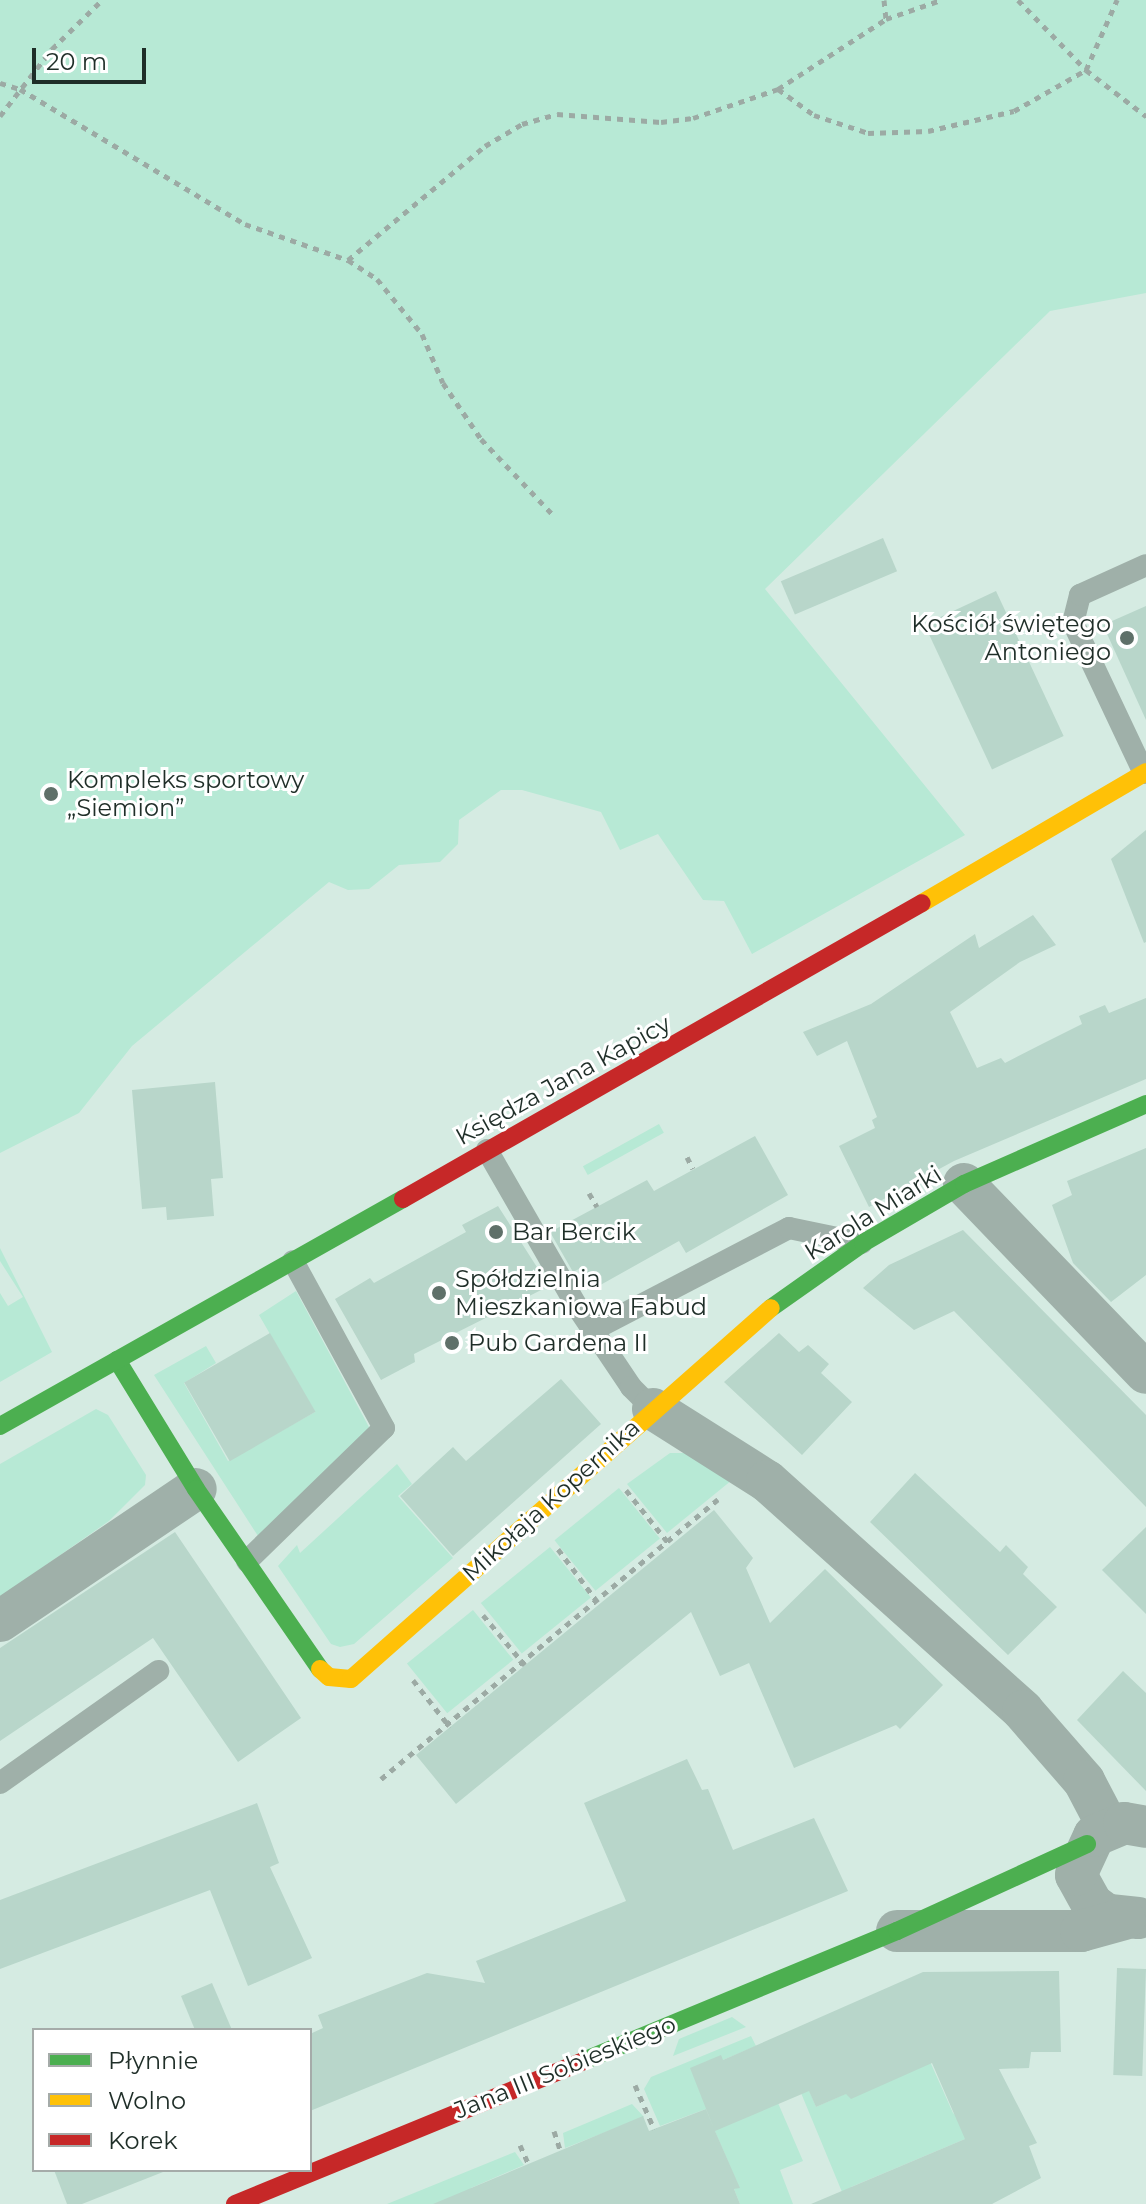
<!DOCTYPE html>
<meta charset="utf-8">
<style>
body{margin:0}
#map{position:relative;width:1146px;height:2204px;overflow:hidden;background:#d5ebe2;font-family:Montserrat,sans-serif}
div>[style]{position:absolute}
.green>*{inset:0;background:#b7e9d5;transform-origin:0 0}
.building>*{inset:0;background:#b8d6ca;transform-origin:0 0}
.path>*{height:5px;margin-top:-2.5px;transform-origin:0;background:repeating-linear-gradient(90deg,#9caaa4 0 6px,transparent 0 12px)}
.lane>*{height:22px;margin:-11px;padding:0 11px;transform-origin:11px;border-radius:11px;background:#9fb0a9}
.street>*{height:42px;margin:-21px;padding:0 21px;transform-origin:21px;border-radius:21px;background:#9fb0a9}
.fast>*{height:18px;margin:-9px;padding:0 9px;transform-origin:9px;border-radius:9px;background:#4caf50}
.slow>*{height:18px;margin:-9px;padding:0 9px;transform-origin:9px;border-radius:9px;background:#ffc107}
.jam>*{height:18px;margin:-9px;padding:0 9px;transform-origin:9px;border-radius:9px;background:#c62828}
.dots>*{width:22px;height:22px;translate:-50% -50%;box-sizing:border-box;border:4px solid #fff;border-radius:50%}
span{translate:-50% -50%;white-space:nowrap;text-align:center;line-height:1.15;-webkit-text-stroke:6px #fff;paint-order:stroke}
.poi-label{font-size:24px;color:#1f2e28}
.right{translate:-100% -50%;text-align:right}
.left{translate:0 -50%;text-align:left}
.street-label{font-size:24px;color:#1f2e28}
.legend{position:absolute;left:32px;top:2028px;width:280px;height:144px;box-sizing:border-box;background:#fff;border:2px solid #a5aba9;margin:0;padding:10px 14px;list-style:none;font-size:24px;color:#1f2e28}
.legend li{display:flex;align-items:center;gap:16px;height:40px}
.legend b{width:40px;border:2px solid #a5aba9}
.scale{position:absolute;left:32px;top:48px;width:114px;height:36px;box-sizing:border-box;border:4px solid #1f2e28;border-top:0;padding-left:10px;font-size:24px;line-height:28px;white-space:nowrap;color:#1f2e28;-webkit-text-stroke:6px #fff;paint-order:stroke}
</style>
<div id="map">
<div class="green">
<div style="clip-path:polygon(0 0,1146px 0,1146px 293px,1050px 311px,765px 589px,965px 835px,752px 954px,724px 901px,703px 900px,658px 834px,620px 850px,601px 812px,522px 790px,501px 790px,459px 820px,458px 844px,440px 862px,399px 865px,369px 889px,348px 890px,329px 882px,132px 1046px,79px 1113px,0 1153px)"></div>
<div style="left:659px;top:1124px;width:10px;height:87px;rotate:61deg"></div>
<div style="clip-path:polygon(0 1248px,52px 1352px,0 1382px,0 1293px,8px 1306px,23px 1297px,0 1261px)"></div>
<div style="clip-path:polygon(296px 1291px,370px 1429px,258px 1536px,154px 1375px,206px 1346px,216px 1363px,184px 1383px,228px 1461px,315px 1412px,259px 1315px)"></div>
<div style="clip-path:polygon(96px 1409px,108px 1415px,146px 1475px,145px 1485px,109px 1521px,0 1597px,0 1464px)"></div>
<div style="clip-path:polygon(670px 1453px,684px 1453px,732px 1480px,667px 1533px,627px 1484px)"></div>
<div style="clip-path:polygon(397px 1464px,412px 1484px,398px 1496px,453px 1558px,354px 1644px,340px 1647px,331px 1644px,278px 1566px,297px 1545px,300px 1553px)"></div>
<div style="left:619px;top:1488px;width:65px;height:83px;rotate:51deg"></div>
<div style="left:550px;top:1547px;width:65px;height:89px;rotate:51deg"></div>
<div style="left:473px;top:1610px;width:64px;height:85px;rotate:51deg"></div>
<div style="clip-path:polygon(732px 2017px,746px 2027px,673px 2056px,679px 2039px)"></div>
<div style="clip-path:polygon(751px 2036px,756px 2046px,723px 2060px,706px 2109px,660px 2126px,644px 2089px,651px 2077px)"></div>
<div style="clip-path:polygon(928px 2057px,953px 2113px,977px 2134px,851px 2187px,847px 2204px,801px 2093px,809px 2090px,816px 2107px)"></div>
<div style="clip-path:polygon(778px 2103px,803px 2161px,780px 2170px,793px 2204px,740px 2204px,734px 2189px,739px 2187px,714px 2129px)"></div>
<div style="clip-path:polygon(632px 2104px,644px 2117px,565px 2148px,563px 2133px)"></div>
<div style="clip-path:polygon(515px 2152px,524px 2165px,471px 2188px,477px 2204px,387px 2204px)"></div>
</div>
<div class="building">
<div style="left:883px;top:538px;width:36px;height:111px;rotate:67deg"></div>
<div style="left:996px;top:591px;width:160px;height:79px;rotate:65deg"></div>
<div style="clip-path:polygon(1146px 606px,1146px 720px,1103px 625px)"></div>
<div style="clip-path:polygon(1146px 830px,1146px 942px,1144px 943px,1111px 859px)"></div>
<div style="clip-path:polygon(1033px 915px,1056px 945px,1020px 962px,950px 1012px,977px 1068px,1001px 1058px,1005px 1063px,1044px 1043px,1082px 1024px,1079px 1016px,1105px 1005px,1109px 1013px,1146px 998px,1146px 1079px,954px 1161px,869px 1207px,839px 1146px,875px 1128px,872px 1120px,877px 1117px,847px 1041px,817px 1056px,803px 1032px,871px 1004px,975px 934px,979px 948px)"></div>
<div style="clip-path:polygon(215px 1082px,223px 1178px,211px 1179px,214px 1216px,167px 1220px,166px 1207px,142px 1209px,132px 1090px)"></div>
<div style="clip-path:polygon(755px 1136px,788px 1195px,686px 1253px,679px 1241px,595px 1288px,583px 1267px,573px 1272px,550px 1232px,647px 1180px,654px 1191px)"></div>
<div style="clip-path:polygon(1146px 1148px,1146px 1275px,1111px 1302px,1073px 1263px,1052px 1205px,1072px 1195px,1067px 1181px)"></div>
<div style="clip-path:polygon(498px 1206px,549px 1286px,414px 1354px,415px 1362px,381px 1380px,335px 1299px,370px 1278px,374px 1283px,466px 1232px,462px 1225px)"></div>
<div style="clip-path:polygon(963px 1230px,1146px 1415px,1146px 1507px,954px 1311px,914px 1330px,863px 1288px,889px 1265px)"></div>
<div style="left:270px;top:1333px;width:91px;height:99px;rotate:60deg"></div>
<div style="clip-path:polygon(779px 1333px,799px 1352px,808px 1345px,829px 1364px,821px 1373px,852px 1402px,802px 1455px,724px 1382px)"></div>
<div style="clip-path:polygon(561px 1379px,601px 1424px,453px 1556px,400px 1496px,453px 1447px,466px 1461px)"></div>
<div style="clip-path:polygon(915px 1473px,1000px 1552px,1006px 1545px,1028px 1567px,1023px 1574px,1057px 1607px,1008px 1655px,870px 1522px)"></div>
<div style="clip-path:polygon(714px 1510px,753px 1558px,746px 1568px,770px 1623px,825px 1569px,943px 1685px,900px 1729px,896px 1725px,794px 1768px,749px 1663px,720px 1676px,691px 1612px,456px 1804px,416px 1755px)"></div>
<div style="clip-path:polygon(1146px 1527px,1146px 1614px,1102px 1570px)"></div>
<div style="clip-path:polygon(175px 1532px,301px 1718px,238px 1762px,153px 1638px,0 1741px,0 1648px)"></div>
<div style="clip-path:polygon(1123px 1671px,1146px 1693px,1146px 1791px,1077px 1720px)"></div>
<div style="clip-path:polygon(687px 1759px,702px 1790px,708px 1789px,733px 1850px,814px 1818px,848px 1891px,310px 2111px,310px 2034px,323px 2028px,318px 2015px,427px 1973px,485px 1983px,476px 1961px,626px 1901px,584px 1803px)"></div>
<div style="clip-path:polygon(257px 1803px,279px 1863px,270px 1867px,312px 1958px,248px 1986px,210px 1890px,0 1969px,0 1900px)"></div>
<div style="left:1117px;top:1968px;width:29px;height:107px;rotate:2deg"></div>
<div style="clip-path:polygon(1059px 1971px,1061px 2052px,1031px 2052px,1029px 2068px,999px 2069px,1037px 2143px,1029px 2146px,1041px 2178px,992px 2204px,811px 2204px,965px 2139px,932px 2063px,851px 2099px,846px 2094px,816px 2107px,809px 2091px,715px 2131px,740px 2188px,734px 2189px,740px 2204px,433px 2204px,643px 2116px,649px 2131px,706px 2109px,714px 2129px,690px 2068px,721px 2055px,723px 2060px,923px 1972px)"></div>
<div style="clip-path:polygon(212px 1983px,232px 2030px,195px 2030px,181px 1996px)"></div>
<div style="clip-path:polygon(54px 2170px,162px 2170px,163px 2172px,82px 2204px,67px 2204px)"></div>
</div>
<div class="path">
<div style="left:884px;top:0;width:19px;rotate:84deg"></div>
<div style="left:1018px;top:0;width:98px;rotate:45.8deg"></div>
<div style="left:1086px;top:70px;width:76px;rotate:37.5deg"></div>
<div style="left:0;top:83px;width:21px;rotate:17deg"></div>
<div style="left:20px;top:89px;width:262px;rotate:31deg"></div>
<div style="left:245px;top:224px;width:109px;rotate:19.3deg"></div>
<div style="left:348px;top:260px;width:35px;rotate:33deg"></div>
<div style="left:377px;top:279px;width:71px;rotate:50.7deg"></div>
<div style="left:422px;top:334px;width:53px;rotate:66.8deg"></div>
<div style="left:443px;top:383px;width:68px;rotate:55.8deg"></div>
<div style="left:481px;top:439px;width:108px;rotate:46.5deg"></div>
<div style="left:778px;top:89px;width:44px;rotate:35.8deg"></div>
<div style="left:814px;top:115px;width:57px;rotate:18.4deg"></div>
<div style="left:868px;top:133px;width:60px;rotate:-1.9deg"></div>
<div style="left:928px;top:131px;width:88px;rotate:-13.1deg"></div>
<div style="left:1014px;top:111px;width:83px;rotate:-29.7deg"></div>
<div style="left:1086px;top:70px;width:77px;rotate:-66.1deg"></div>
<div style="left:0;top:116px;width:85px;rotate:-52.2deg"></div>
<div style="left:52px;top:49px;width:70px;rotate:-44.4deg"></div>
<div style="left:348px;top:260px;width:178px;rotate:-39.8deg"></div>
<div style="left:485px;top:146px;width:43px;rotate:-30.7deg"></div>
<div style="left:522px;top:124px;width:36px;rotate:-16deg"></div>
<div style="left:557px;top:114px;width:104px;rotate:4.4deg"></div>
<div style="left:661px;top:122px;width:32px;rotate:-7deg"></div>
<div style="left:693px;top:118px;width:90px;rotate:-18.8deg"></div>
<div style="left:778px;top:89px;width:129px;rotate:-32.9deg"></div>
<div style="left:886px;top:19px;width:58px;rotate:-19.1deg"></div>
<div style="left:687px;top:1157px;width:13px;rotate:63deg"></div>
<div style="left:589px;top:1193px;width:16px;rotate:60deg"></div>
<div style="left:626px;top:1490px;width:70px;rotate:51.3deg"></div>
<div style="left:558px;top:1549px;width:69px;rotate:53.3deg"></div>
<div style="left:483px;top:1615px;width:65px;rotate:50deg"></div>
<div style="left:413px;top:1680px;width:60px;rotate:51.8deg"></div>
<div style="left:381px;top:1779px;width:438px;rotate:-39.7deg"></div>
<div style="left:635px;top:2085px;width:48px;rotate:66.6deg"></div>
<div style="left:554px;top:2131px;width:19px;rotate:72deg"></div>
<div style="left:520px;top:2145px;width:20px;rotate:66deg"></div>
</div>
<div class="lane">
<div style="left:1144px;top:773px;width:166px;rotate:-115.3deg"></div>
<div style="left:1073px;top:623px;width:29px;rotate:-76deg"></div>
<div style="left:1080px;top:595px;width:72px;rotate:-24.4deg"></div>
<div style="left:487px;top:1150px;width:179px;rotate:60.1deg"></div>
<div style="left:576px;top:1305px;width:99px;rotate:56.1deg"></div>
<div style="left:631px;top:1387px;width:31px;rotate:45deg"></div>
<div style="left:593px;top:1330px;width:221px;rotate:-27.5deg"></div>
<div style="left:789px;top:1228px;width:74px;rotate:11.8deg"></div>
<div style="left:247px;top:1561px;width:191px;rotate:-44.2deg"></div>
<div style="left:384px;top:1428px;width:190px;rotate:-118.6deg"></div>
<div style="left:0;top:1783px;width:194px;rotate:-35.3deg"></div>
</div>
<div class="street">
<div style="left:964px;top:1184px;width:262px;rotate:46.1deg"></div>
<div style="left:653px;top:1409px;width:135px;rotate:32.3deg"></div>
<div style="left:767px;top:1481px;width:344px;rotate:41.9deg"></div>
<div style="left:1023px;top:1711px;width:93px;rotate:48.9deg"></div>
<div style="left:1084px;top:1781px;width:52px;rotate:62.4deg"></div>
<div style="left:0;top:1621px;width:236px;rotate:-34deg"></div>
<div style="left:1138px;top:1918px;width:31px;rotate:-174deg"></div>
<div style="left:1107px;top:1915px;width:19px;rotate:-144deg"></div>
<div style="left:1092px;top:1904px;width:33px;rotate:-119deg"></div>
<div style="left:1076px;top:1875px;width:43px;rotate:-65.2deg"></div>
<div style="left:1094px;top:1836px;width:33px;rotate:-23deg"></div>
<div style="left:1124px;top:1823px;width:22px;rotate:10deg"></div>
<div style="left:897px;top:1931px;width:184px"></div>
<div style="left:1081px;top:1931px;width:45px;rotate:-15.6deg"></div>
</div>
<div class="fast">
<div style="left:771px;top:1308px;width:113px;rotate:-35.2deg"></div>
<div style="left:863px;top:1243px;width:117px;rotate:-30.3deg"></div>
<div style="left:964px;top:1184px;width:199px;rotate:-23.7deg"></div>
<div style="left:117px;top:1360px;width:151px;rotate:58.5deg"></div>
<div style="left:196px;top:1489px;width:219px;rotate:55.4deg"></div>
<div style="left:0;top:1426px;width:463px;rotate:-29.4deg"></div>
<div style="left:583px;top:2061px;width:340px;rotate:-22.5deg"></div>
<div style="left:897px;top:1931px;width:209px;rotate:-24.6deg"></div>
</div>
<div class="slow">
<div style="left:922px;top:903px;width:259px;rotate:-30.3deg"></div>
<div style="left:320px;top:1669px;width:12px;rotate:42deg"></div>
<div style="left:329px;top:1677px;width:22px;rotate:5deg"></div>
<div style="left:351px;top:1679px;width:560px;rotate:-41.46deg"></div>
</div>
<div class="jam">
<div style="left:403px;top:1199px;width:597px;rotate:-29.7deg"></div>
<div style="left:235px;top:2204px;width:376px;rotate:-22.3deg"></div>
</div>
<div class="dots">
<div style="left:1127px;top:638px;background:#5f7069"></div>
<div style="left:51px;top:794px;background:#5f7069"></div>
<div style="left:496px;top:1232px;background:#5f7069"></div>
<div style="left:439px;top:1293px;background:#5f7069"></div>
<div style="left:452px;top:1343px;background:#5f7069"></div>
</div>
<div class="poi-label">
<span class="right" style="left:1111px;top:638px">Kościół świętego<br>Antoniego</span>
<span class="left" style="left:67px;top:794px">Kompleks sportowy<br>„Siemion”</span>
<span class="left" style="left:512px;top:1232px">Bar Bercik</span>
<span class="left" style="left:455px;top:1293px">Spółdzielnia<br>Mieszkaniowa Fabud</span>
<span class="left" style="left:468px;top:1343px">Pub Gardena II</span>
</div>
<div class="street-label">
<span style="left:563px;top:1080px;rotate:-29deg">Księdza Jana Kapicy</span>
<span style="left:873px;top:1213px;rotate:-32deg">Karola Miarki</span>
<span style="left:551px;top:1500px;rotate:-42deg">Mikołaja Kopernika</span>
<span style="left:565px;top:2067px;rotate:-22deg">Jana III Sobieskiego</span>
</div>
<ul class="legend">
<li><b style="height:10px;background:#4caf50"></b>Płynnie</li>
<li><b style="height:10px;background:#ffc107"></b>Wolno</li>
<li><b style="height:10px;background:#c62828"></b>Korek</li>
</ul>
<div class="scale">20 m</div>
</div>
